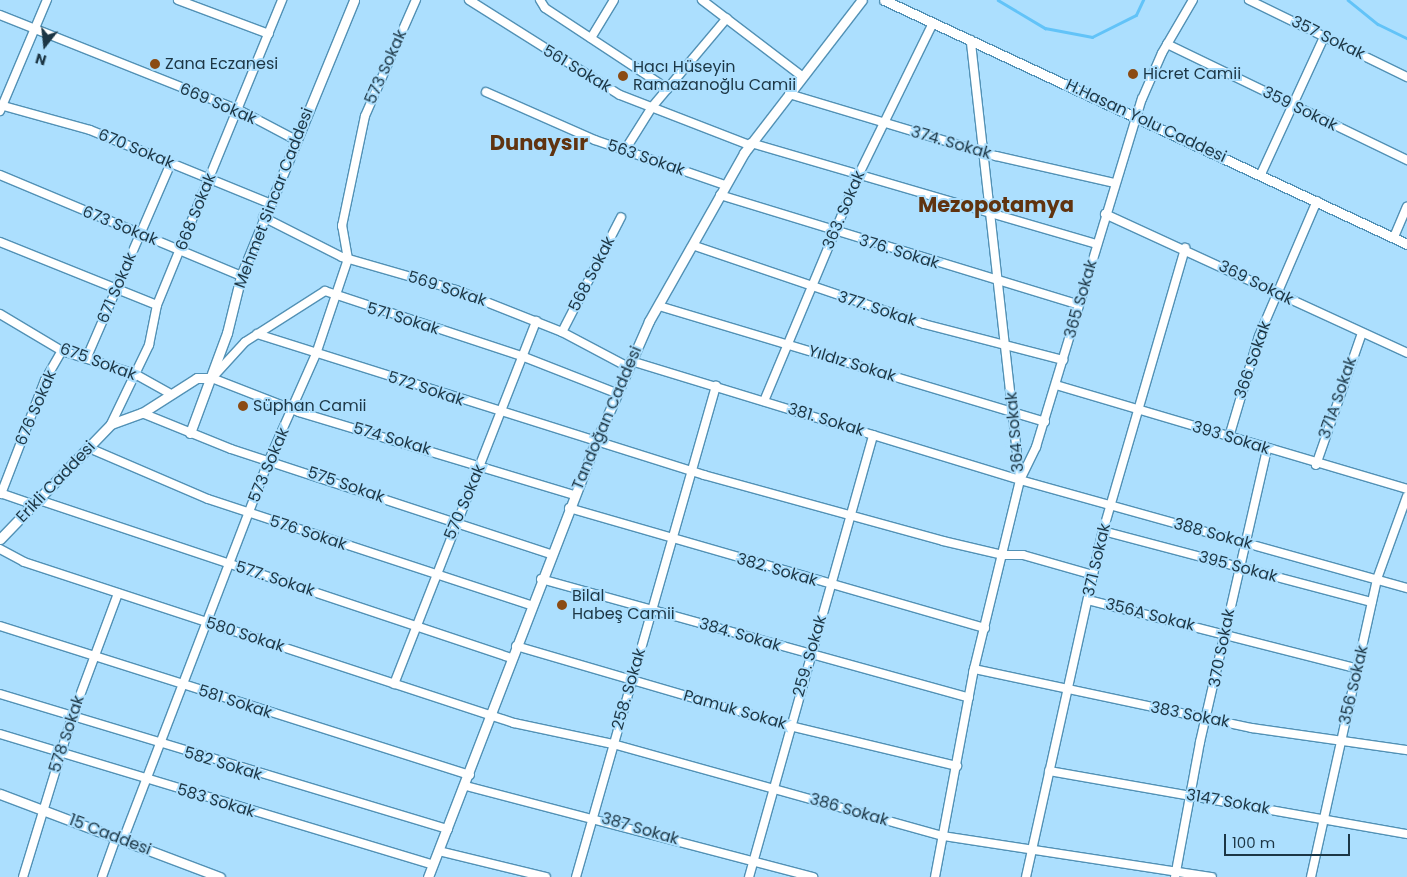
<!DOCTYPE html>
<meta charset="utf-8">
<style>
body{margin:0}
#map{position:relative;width:1407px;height:877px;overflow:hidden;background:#acdffe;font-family:Poppins,sans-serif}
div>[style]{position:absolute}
.stream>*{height:2.5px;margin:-1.25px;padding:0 1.25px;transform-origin:1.25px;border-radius:1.25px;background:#62c3f8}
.roads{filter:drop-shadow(1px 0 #5291b5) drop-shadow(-1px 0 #5291b5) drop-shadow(0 1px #5291b5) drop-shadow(0 -1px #5291b5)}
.minor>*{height:8px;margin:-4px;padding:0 4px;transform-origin:4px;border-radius:4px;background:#fff}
.tertiary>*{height:9px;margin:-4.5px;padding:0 4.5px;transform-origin:4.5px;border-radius:4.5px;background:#fff}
.dots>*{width:14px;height:14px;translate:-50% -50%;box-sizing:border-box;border:2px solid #acdffe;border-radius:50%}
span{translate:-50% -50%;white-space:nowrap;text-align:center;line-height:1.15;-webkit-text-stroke:4px #acdffe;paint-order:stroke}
.street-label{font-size:16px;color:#1c3645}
.poi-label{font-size:16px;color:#1c3645}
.left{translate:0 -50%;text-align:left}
.district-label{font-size:21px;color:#60330f;font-weight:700}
.north{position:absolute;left:20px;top:20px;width:50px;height:50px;-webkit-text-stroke:4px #acdffe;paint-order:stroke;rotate:196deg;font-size:14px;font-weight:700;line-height:20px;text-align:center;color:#1c3645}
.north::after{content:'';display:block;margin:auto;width:18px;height:22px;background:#1c3645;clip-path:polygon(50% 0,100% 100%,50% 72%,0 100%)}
.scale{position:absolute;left:1224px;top:834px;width:126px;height:22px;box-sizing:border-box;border:2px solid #1c3645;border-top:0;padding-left:6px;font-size:15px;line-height:18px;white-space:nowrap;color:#1c3645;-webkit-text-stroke:4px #acdffe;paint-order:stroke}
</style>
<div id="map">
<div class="stream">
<div style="left:998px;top:0;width:55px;rotate:30.8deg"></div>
<div style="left:1045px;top:28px;width:48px;rotate:10.8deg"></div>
<div style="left:1092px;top:37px;width:49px;rotate:-26.6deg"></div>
<div style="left:1136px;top:15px;width:17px;rotate:-65deg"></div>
<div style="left:1348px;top:0;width:38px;rotate:39deg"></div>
<div style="left:1378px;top:24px;width:32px;rotate:26deg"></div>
</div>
<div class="roads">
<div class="minor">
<div style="left:178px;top:0;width:97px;rotate:20.5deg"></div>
<div style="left:469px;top:0;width:178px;rotate:32.2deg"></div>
<div style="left:620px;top:95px;width:138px;rotate:21.2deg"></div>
<div style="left:540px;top:0;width:9px;rotate:58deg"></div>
<div style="left:545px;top:8px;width:147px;rotate:33.4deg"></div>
<div style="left:702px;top:0;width:127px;rotate:37.3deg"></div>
<div style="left:1249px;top:0;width:176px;rotate:26deg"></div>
<div style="left:0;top:15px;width:257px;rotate:21.7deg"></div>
<div style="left:239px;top:110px;width:64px;rotate:27.8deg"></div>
<div style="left:591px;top:38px;width:44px;rotate:-58.8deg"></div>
<div style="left:1167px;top:44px;width:267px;rotate:25.8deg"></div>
<div style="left:486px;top:92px;width:119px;rotate:23.8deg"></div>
<div style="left:595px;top:140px;width:138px;rotate:19.1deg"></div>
<div style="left:789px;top:94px;width:216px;rotate:16.7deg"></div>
<div style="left:996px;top:156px;width:122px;rotate:12.8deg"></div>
<div style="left:0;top:105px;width:93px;rotate:15.5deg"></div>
<div style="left:90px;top:130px;width:193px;rotate:22.2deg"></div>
<div style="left:0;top:111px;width:121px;rotate:-67.1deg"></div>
<div style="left:751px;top:143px;width:359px;rotate:16.3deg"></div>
<div style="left:625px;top:150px;width:51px;rotate:-57.9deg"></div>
<div style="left:652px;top:107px;width:116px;rotate:-49.9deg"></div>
<div style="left:1261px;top:174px;width:151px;rotate:-65.3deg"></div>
<div style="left:0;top:175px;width:261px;rotate:22.7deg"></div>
<div style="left:720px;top:195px;width:375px;rotate:17deg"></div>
<div style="left:1105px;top:214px;width:332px;rotate:24.7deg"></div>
<div style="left:263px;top:217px;width:89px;rotate:26.9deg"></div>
<div style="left:342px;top:257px;width:119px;rotate:16.1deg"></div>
<div style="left:456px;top:290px;width:114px;rotate:21.6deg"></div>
<div style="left:562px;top:332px;width:75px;rotate:27.9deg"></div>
<div style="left:1394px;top:237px;width:33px;rotate:-67deg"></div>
<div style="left:0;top:242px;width:169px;rotate:21.9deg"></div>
<div style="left:695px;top:246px;width:242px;rotate:18.8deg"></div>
<div style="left:924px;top:324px;width:144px;rotate:14.5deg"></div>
<div style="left:659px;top:306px;width:403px;rotate:16.7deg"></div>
<div style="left:0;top:314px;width:72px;rotate:30.8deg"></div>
<div style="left:62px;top:351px;width:77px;rotate:17.5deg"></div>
<div style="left:135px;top:374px;width:41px;rotate:29.1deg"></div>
<div style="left:562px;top:332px;width:129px;rotate:-62.8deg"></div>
<div style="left:257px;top:334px;width:469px;rotate:17.5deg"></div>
<div style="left:704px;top:475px;width:248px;rotate:15.4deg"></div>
<div style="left:943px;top:541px;width:62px;rotate:13.1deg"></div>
<div style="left:1003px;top:555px;width:20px"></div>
<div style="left:1023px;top:555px;width:73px;rotate:15.9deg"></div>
<div style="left:87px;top:357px;width:211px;rotate:-66.6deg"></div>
<div style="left:631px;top:361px;width:407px;rotate:17deg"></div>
<div style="left:1020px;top:480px;width:402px;rotate:15.6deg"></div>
<div style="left:1056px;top:385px;width:366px;rotate:16.5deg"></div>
<div style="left:764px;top:401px;width:244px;rotate:-67.3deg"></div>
<div style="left:858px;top:176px;width:170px;rotate:-63.9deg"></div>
<div style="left:142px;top:413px;width:96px;rotate:22deg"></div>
<div style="left:231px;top:449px;width:337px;rotate:18.2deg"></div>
<div style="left:111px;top:424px;width:88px;rotate:-64.3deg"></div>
<div style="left:149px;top:345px;width:41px;rotate:-78.7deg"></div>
<div style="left:157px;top:305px;width:330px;rotate:-67.7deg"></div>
<div style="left:1229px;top:437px;width:105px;rotate:-73.5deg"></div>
<div style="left:1259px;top:336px;width:147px;rotate:-66.8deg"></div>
<div style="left:89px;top:448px;width:129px;rotate:23.2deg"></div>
<div style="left:208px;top:499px;width:340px;rotate:18.2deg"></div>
<div style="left:1316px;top:465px;width:140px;rotate:-70.8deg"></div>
<div style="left:1020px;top:480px;width:37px;rotate:-64deg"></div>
<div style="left:1036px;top:447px;width:364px;rotate:-73.1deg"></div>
<div style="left:1142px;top:99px;width:50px;rotate:-66.5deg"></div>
<div style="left:1162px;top:53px;width:61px;rotate:-59.7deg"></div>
<div style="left:0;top:493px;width:36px;rotate:19deg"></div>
<div style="left:1px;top:494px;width:122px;rotate:-68.9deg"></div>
<div style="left:45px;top:380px;width:34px;rotate:-60deg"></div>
<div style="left:574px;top:495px;width:287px;rotate:-163.2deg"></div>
<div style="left:299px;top:412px;width:93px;rotate:-158.7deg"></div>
<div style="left:212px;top:378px;width:49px;rotate:-47.5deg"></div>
<div style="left:245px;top:342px;width:95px;rotate:-32.5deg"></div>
<div style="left:325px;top:291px;width:210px;rotate:18.3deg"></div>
<div style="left:524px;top:357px;width:99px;rotate:21.4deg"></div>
<div style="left:39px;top:500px;width:498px;rotate:18.5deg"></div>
<div style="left:569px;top:508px;width:433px;rotate:16.1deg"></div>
<div style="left:1103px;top:531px;width:278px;rotate:14.8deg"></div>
<div style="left:0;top:549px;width:27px;rotate:28deg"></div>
<div style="left:24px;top:562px;width:516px;rotate:18.19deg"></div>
<div style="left:514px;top:723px;width:101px;rotate:12deg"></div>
<div style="left:613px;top:744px;width:343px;rotate:15.6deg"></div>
<div style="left:943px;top:836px;width:272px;rotate:8.7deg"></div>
<div style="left:541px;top:579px;width:444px;rotate:15.5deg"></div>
<div style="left:1088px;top:600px;width:279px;rotate:14.3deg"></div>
<div style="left:0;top:626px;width:493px;rotate:17.6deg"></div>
<div style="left:516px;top:646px;width:285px;rotate:16.3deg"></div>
<div style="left:790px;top:726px;width:172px;rotate:13.5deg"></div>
<div style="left:974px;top:669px;width:284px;rotate:12deg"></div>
<div style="left:1252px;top:728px;width:157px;rotate:8.1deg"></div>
<div style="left:394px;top:684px;width:390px;rotate:-68.6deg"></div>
<div style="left:0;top:694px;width:468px;rotate:16.8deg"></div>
<div style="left:0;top:734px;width:452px;rotate:16.8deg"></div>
<div style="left:1049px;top:771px;width:364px;rotate:10deg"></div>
<div style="left:466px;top:786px;width:359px;rotate:14.7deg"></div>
<div style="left:123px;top:840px;width:407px;rotate:-69deg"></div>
<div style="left:269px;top:460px;width:116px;rotate:-66.1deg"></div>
<div style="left:316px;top:354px;width:100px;rotate:-71.4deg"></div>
<div style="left:348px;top:259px;width:34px;rotate:-100deg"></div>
<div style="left:342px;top:226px;width:112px;rotate:-78.2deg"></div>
<div style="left:365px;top:116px;width:127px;rotate:-66.3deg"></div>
<div style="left:439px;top:851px;width:110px;rotate:13.7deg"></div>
<div style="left:23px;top:877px;width:167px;rotate:-73deg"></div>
<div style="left:72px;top:717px;width:132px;rotate:-69.6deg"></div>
<div style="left:102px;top:877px;width:41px;rotate:-70.3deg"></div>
<div style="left:576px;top:877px;width:511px;rotate:-74.09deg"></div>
<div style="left:749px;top:877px;width:459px;rotate:-74.3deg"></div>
<div style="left:935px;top:877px;width:208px;rotate:-79.4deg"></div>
<div style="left:973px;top:673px;width:199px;rotate:-76.3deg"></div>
<div style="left:1020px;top:480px;width:443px;rotate:-96.4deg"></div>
<div style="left:1026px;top:877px;width:354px;rotate:-77.5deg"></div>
<div style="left:1103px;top:531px;width:295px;rotate:-73.8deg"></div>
<div style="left:1175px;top:877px;width:137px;rotate:-79.5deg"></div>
<div style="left:1200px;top:742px;width:301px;rotate:-77.1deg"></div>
<div style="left:1311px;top:877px;width:305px;rotate:-77.5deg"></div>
<div style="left:1377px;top:579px;width:88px;rotate:-70.1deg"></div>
</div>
<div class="tertiary">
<div style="left:884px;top:0;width:577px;rotate:25.01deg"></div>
<div style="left:190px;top:433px;width:107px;rotate:-69.7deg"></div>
<div style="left:227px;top:333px;width:59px;rotate:-76.2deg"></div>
<div style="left:241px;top:276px;width:298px;rotate:-67.7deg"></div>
<div style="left:0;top:539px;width:160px;rotate:-46deg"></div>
<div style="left:111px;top:424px;width:33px;rotate:-20deg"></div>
<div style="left:142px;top:413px;width:65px;rotate:-32.5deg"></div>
<div style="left:197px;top:378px;width:15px"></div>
<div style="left:0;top:794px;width:235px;rotate:20.7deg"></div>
<div style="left:428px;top:877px;width:456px;rotate:-68.9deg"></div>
<div style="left:592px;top:451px;width:142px;rotate:-66.3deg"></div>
<div style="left:649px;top:321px;width:193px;rotate:-60.5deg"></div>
<div style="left:744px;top:153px;width:193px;rotate:-52.4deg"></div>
</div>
</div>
<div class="dots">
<div style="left:155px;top:64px;background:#8b4b14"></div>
<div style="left:1133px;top:74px;background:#8b4b14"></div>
<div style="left:623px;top:76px;background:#8b4b14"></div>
<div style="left:243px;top:406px;background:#8b4b14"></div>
<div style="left:562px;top:605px;background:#8b4b14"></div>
</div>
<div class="street-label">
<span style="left:1328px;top:38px;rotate:26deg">357 Sokak</span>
<span style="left:386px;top:67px;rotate:-66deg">573 Sokak</span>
<span style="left:577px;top:69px;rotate:31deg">561 Sokak</span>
<span style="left:218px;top:104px;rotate:23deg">669 Sokak</span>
<span style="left:1300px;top:109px;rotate:26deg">359 Sokak</span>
<span style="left:1146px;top:121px;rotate:25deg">H.Hasan Yolu Caddesi</span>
<span style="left:951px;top:143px;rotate:16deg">374. Sokak</span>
<span style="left:136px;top:149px;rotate:22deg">670 Sokak</span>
<span style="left:646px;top:158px;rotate:19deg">563 Sokak</span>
<span style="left:274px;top:198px;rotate:-69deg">Mehmet Sincar Caddesi</span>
<span style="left:844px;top:210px;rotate:-67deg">363. Sokak</span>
<span style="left:196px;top:212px;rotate:-68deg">668 Sokak</span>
<span style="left:120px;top:226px;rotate:22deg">673 Sokak</span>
<span style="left:899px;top:252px;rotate:17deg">376. Sokak</span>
<span style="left:592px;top:274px;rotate:-63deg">568 Sokak</span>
<span style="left:1256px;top:283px;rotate:26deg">369 Sokak</span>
<span style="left:117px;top:288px;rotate:-67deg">671 Sokak</span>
<span style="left:447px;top:289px;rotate:18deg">569 Sokak</span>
<span style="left:1081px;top:299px;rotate:-74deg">365 Sokak</span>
<span style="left:877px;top:309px;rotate:18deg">377. Sokak</span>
<span style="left:403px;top:319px;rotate:17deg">571 Sokak</span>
<span style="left:1253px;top:360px;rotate:-71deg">366 Sokak</span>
<span style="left:98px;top:362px;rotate:20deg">675 Sokak</span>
<span style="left:852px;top:364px;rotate:17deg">Yıldız Sokak</span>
<span style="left:426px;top:389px;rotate:18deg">572 Sokak</span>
<span style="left:1338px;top:398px;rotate:-71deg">371A Sokak</span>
<span style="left:36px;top:408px;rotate:-67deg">676 Sokak</span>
<span style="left:607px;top:418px;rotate:-67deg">Tandoğan Caddesi</span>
<span style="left:826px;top:420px;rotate:17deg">381. Sokak</span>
<span style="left:1015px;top:432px;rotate:-95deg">364 Sokak</span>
<span style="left:1231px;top:438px;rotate:17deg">393 Sokak</span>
<span style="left:392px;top:439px;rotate:16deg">574 Sokak</span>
<span style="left:269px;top:465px;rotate:-67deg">573 Sokak</span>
<span style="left:56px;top:482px;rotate:-46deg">Erikli Caddesi</span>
<span style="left:346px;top:485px;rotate:19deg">575 Sokak</span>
<span style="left:465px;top:502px;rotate:-67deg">570 Sokak</span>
<span style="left:308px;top:533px;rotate:18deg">576 Sokak</span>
<span style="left:1213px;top:534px;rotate:15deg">388 Sokak</span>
<span style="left:1097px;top:560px;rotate:-77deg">371 Sokak</span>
<span style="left:1238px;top:567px;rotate:15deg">395 Sokak</span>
<span style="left:777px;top:570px;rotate:16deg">382. Sokak</span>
<span style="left:275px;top:579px;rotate:18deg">577. Sokak</span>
<span style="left:1150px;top:615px;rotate:14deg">356A Sokak</span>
<span style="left:245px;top:635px;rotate:18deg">580 Sokak</span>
<span style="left:740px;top:635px;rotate:16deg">384. Sokak</span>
<span style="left:1222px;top:648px;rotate:-79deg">370 Sokak</span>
<span style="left:810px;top:656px;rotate:-74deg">259. Sokak</span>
<span style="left:1354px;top:685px;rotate:-77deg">356 Sokak</span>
<span style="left:629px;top:689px;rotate:-74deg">258. Sokak</span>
<span style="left:235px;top:702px;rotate:18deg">581 Sokak</span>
<span style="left:735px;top:710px;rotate:16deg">Pamuk Sokak</span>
<span style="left:1190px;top:715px;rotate:11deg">383 Sokak</span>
<span style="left:67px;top:734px;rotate:-72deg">578 Sokak</span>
<span style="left:223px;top:764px;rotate:17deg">582 Sokak</span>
<span style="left:216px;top:801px;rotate:17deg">583 Sokak</span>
<span style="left:1228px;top:802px;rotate:10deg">3147 Sokak</span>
<span style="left:849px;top:810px;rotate:16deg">386 Sokak</span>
<span style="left:640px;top:829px;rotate:16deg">387 Sokak</span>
<span style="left:110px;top:835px;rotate:21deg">15 Caddesi</span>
</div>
<div class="poi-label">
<span class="left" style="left:165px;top:64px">Zana Eczanesi</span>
<span class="left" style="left:633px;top:76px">Hacı Hüseyin<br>Ramazanoğlu Camii</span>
<span class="left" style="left:1143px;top:74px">Hicret Camii</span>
<span class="left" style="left:253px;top:406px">Süphan Camii</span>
<span class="left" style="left:572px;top:605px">Bilal<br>Habeş Camii</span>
</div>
<div class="district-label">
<span style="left:539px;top:143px">Dunaysır</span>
<span style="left:996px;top:205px">Mezopotamya</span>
</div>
<div class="north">N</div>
<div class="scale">100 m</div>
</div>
